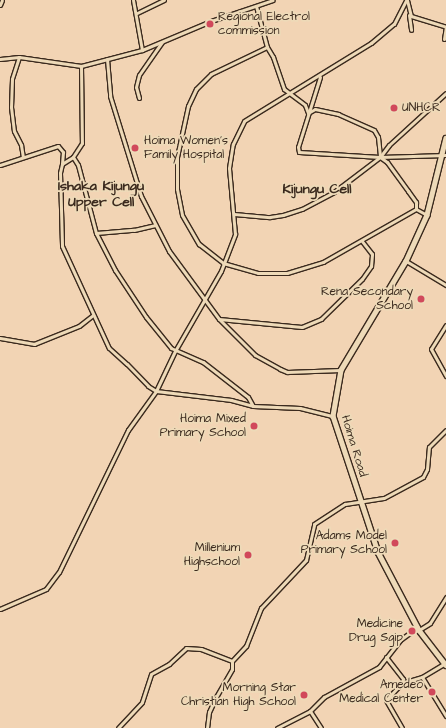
<!DOCTYPE html>
<meta charset="utf-8">
<style>
body{margin:0}
#map{position:relative;width:446px;height:728px;overflow:hidden;background:#f2d4b4;font-family:"Architects Daughter",sans-serif}
div>[style]{position:absolute}
.roads{filter:drop-shadow(1px 0 #3b2a1e) drop-shadow(-1px 0 #3b2a1e) drop-shadow(0 1px #3b2a1e) drop-shadow(0 -1px #3b2a1e)}
.minor>*{height:3px;margin:-1.5px;padding:0 1.5px;transform-origin:1.5px;border-radius:1.5px;background:#eedab8}
.primary>*{height:4.5px;margin:-2.25px;padding:0 2.25px;transform-origin:2.25px;border-radius:2.25px;background:#eedab8}
.dots>*{width:11px;height:11px;translate:-50% -50%;box-sizing:border-box;border:2px solid #eedab8;border-radius:50%}
span{translate:-50% -50%;white-space:nowrap;text-align:center;line-height:1.15;-webkit-text-stroke:3.5px #eedab8;paint-order:stroke}
.poi-label{font-size:12px;color:#3b2a1e}
.left{translate:0 -50%;text-align:left}
.right{translate:-100% -50%;text-align:right}
.street-label{font-size:12px;color:#3b2a1e}
.quarter-label{font-size:14px;color:#3b2a1e;font-weight:700}
</style>
<div id="map">
<div class="roads">
<div class="minor">
<div style="left:133px;top:0;width:51px;rotate:79.8deg"></div>
<div style="left:407px;top:0;width:16px;rotate:76deg"></div>
<div style="left:411px;top:16px;width:37px;rotate:17deg"></div>
<div style="left:0;top:5px;width:5px;rotate:-68deg"></div>
<div style="left:256px;top:6px;width:42px;rotate:75deg"></div>
<div style="left:267px;top:47px;width:12px;rotate:59deg"></div>
<div style="left:273px;top:57px;width:34px;rotate:71deg"></div>
<div style="left:284px;top:89px;width:26px;rotate:37deg"></div>
<div style="left:305px;top:105px;width:9px;rotate:69deg"></div>
<div style="left:308px;top:113px;width:8px;rotate:-30deg"></div>
<div style="left:315px;top:109px;width:24px;rotate:12deg"></div>
<div style="left:338px;top:114px;width:39px;rotate:24deg"></div>
<div style="left:374px;top:130px;width:8px;rotate:60deg"></div>
<div style="left:378px;top:137px;width:20px;rotate:84deg"></div>
<div style="left:380px;top:157px;width:9px;rotate:36deg"></div>
<div style="left:387px;top:162px;width:36px;rotate:54deg"></div>
<div style="left:408px;top:191px;width:14px;rotate:54deg"></div>
<div style="left:416px;top:202px;width:7px;rotate:90deg"></div>
<div style="left:416px;top:209px;width:13px;rotate:29deg"></div>
<div style="left:137px;top:13px;width:30px;rotate:-26deg"></div>
<div style="left:409px;top:15px;width:15px;rotate:82deg"></div>
<div style="left:444px;top:39px;width:12px;rotate:-81deg"></div>
<div style="left:267px;top:47px;width:62px;rotate:154.3deg"></div>
<div style="left:211px;top:74px;width:21px;rotate:135deg"></div>
<div style="left:196px;top:89px;width:19px;rotate:115deg"></div>
<div style="left:188px;top:106px;width:52px;rotate:102.2deg"></div>
<div style="left:177px;top:157px;width:32px;rotate:90deg"></div>
<div style="left:177px;top:189px;width:26px;rotate:79deg"></div>
<div style="left:182px;top:215px;width:34px;rotate:60deg"></div>
<div style="left:199px;top:244px;width:31px;rotate:38deg"></div>
<div style="left:223px;top:263px;width:36px;rotate:16deg"></div>
<div style="left:258px;top:273px;width:29px"></div>
<div style="left:287px;top:273px;width:38px;rotate:-17deg"></div>
<div style="left:323px;top:262px;width:107px;rotate:-29.7deg"></div>
<div style="left:19px;top:57px;width:23px;rotate:108deg"></div>
<div style="left:12px;top:79px;width:28px;rotate:92deg"></div>
<div style="left:11px;top:107px;width:24px;rotate:83deg"></div>
<div style="left:14px;top:131px;width:16px;rotate:63deg"></div>
<div style="left:21px;top:145px;width:12px;rotate:81deg"></div>
<div style="left:0;top:59px;width:19px;rotate:-6deg"></div>
<div style="left:19px;top:57px;width:63px;rotate:8.3deg"></div>
<div style="left:81px;top:66px;width:63px;rotate:-14.7deg"></div>
<div style="left:142px;top:50px;width:75px;rotate:-22.8deg"></div>
<div style="left:211px;top:21px;width:65px;rotate:-18.7deg"></div>
<div style="left:107px;top:59px;width:37px;rotate:85deg"></div>
<div style="left:110px;top:96px;width:105px;rotate:72.8deg"></div>
<div style="left:141px;top:196px;width:62px;rotate:63deg"></div>
<div style="left:169px;top:251px;width:84px;rotate:53.7deg"></div>
<div style="left:219px;top:319px;width:51px;rotate:45deg"></div>
<div style="left:255px;top:355px;width:29px;rotate:29deg"></div>
<div style="left:280px;top:369px;width:8px;rotate:23deg"></div>
<div style="left:287px;top:372px;width:54px;rotate:-2.1deg"></div>
<div style="left:81px;top:66px;width:77px;rotate:89.3deg"></div>
<div style="left:82px;top:143px;width:17px;rotate:123deg"></div>
<div style="left:73px;top:157px;width:13px;rotate:148deg"></div>
<div style="left:62px;top:164px;width:9px;rotate:103deg"></div>
<div style="left:60px;top:173px;width:73px;rotate:88.4deg"></div>
<div style="left:62px;top:246px;width:112px;rotate:65.3deg"></div>
<div style="left:109px;top:348px;width:24px;rotate:42deg"></div>
<div style="left:127px;top:364px;width:30px;rotate:46deg"></div>
<div style="left:148px;top:386px;width:9px;rotate:32deg"></div>
<div style="left:156px;top:391px;width:76px;rotate:6.8deg"></div>
<div style="left:231px;top:400px;width:23px;rotate:15deg"></div>
<div style="left:253px;top:406px;width:47px;rotate:2.4deg"></div>
<div style="left:300px;top:408px;width:34px;rotate:14deg"></div>
<div style="left:320px;top:77px;width:73px;rotate:107.4deg"></div>
<div style="left:298px;top:147px;width:5px;rotate:79deg"></div>
<div style="left:299px;top:152px;width:81px;rotate:3.5deg"></div>
<div style="left:380px;top:157px;width:66px;rotate:-1.7deg"></div>
<div style="left:139px;top:98px;width:11px;rotate:-105deg"></div>
<div style="left:136px;top:87px;width:12px;rotate:-76deg"></div>
<div style="left:139px;top:75px;width:40px;rotate:-55.1deg"></div>
<div style="left:73px;top:157px;width:9px;rotate:58deg"></div>
<div style="left:78px;top:165px;width:70px;rotate:75.2deg"></div>
<div style="left:96px;top:233px;width:42px;rotate:62.8deg"></div>
<div style="left:115px;top:270px;width:56px;rotate:56.6deg"></div>
<div style="left:146px;top:317px;width:40px;rotate:51deg"></div>
<div style="left:171px;top:348px;width:35px;rotate:24deg"></div>
<div style="left:203px;top:362px;width:57px;rotate:37.9deg"></div>
<div style="left:248px;top:397px;width:10px;rotate:61deg"></div>
<div style="left:0;top:165px;width:61px;rotate:-18.1deg"></div>
<div style="left:58px;top:146px;width:8px;rotate:50deg"></div>
<div style="left:63px;top:152px;width:12px;rotate:95deg"></div>
<div style="left:234px;top:214px;width:36px;rotate:5deg"></div>
<div style="left:270px;top:217px;width:13px;rotate:-9deg"></div>
<div style="left:283px;top:215px;width:20px;rotate:-18deg"></div>
<div style="left:302px;top:209px;width:36px;rotate:-28deg"></div>
<div style="left:334px;top:192px;width:58px;rotate:-37.3deg"></div>
<div style="left:380px;top:157px;width:15px;rotate:-53deg"></div>
<div style="left:389px;top:145px;width:77px;rotate:-42.4deg"></div>
<div style="left:96px;top:233px;width:38px;rotate:-5deg"></div>
<div style="left:134px;top:230px;width:22px;rotate:-13deg"></div>
<div style="left:406px;top:261px;width:47px;rotate:31deg"></div>
<div style="left:219px;top:319px;width:83px;rotate:5.5deg"></div>
<div style="left:302px;top:327px;width:21px;rotate:-23deg"></div>
<div style="left:321px;top:319px;width:57px;rotate:-44.3deg"></div>
<div style="left:362px;top:279px;width:16px;rotate:-55deg"></div>
<div style="left:371px;top:266px;width:12px;rotate:-85deg"></div>
<div style="left:372px;top:254px;width:16px;rotate:-128deg"></div>
<div style="left:446px;top:325px;width:28px;rotate:122deg"></div>
<div style="left:431px;top:349px;width:31px;rotate:61deg"></div>
<div style="left:0;top:338px;width:35px;rotate:10deg"></div>
<div style="left:34px;top:344px;width:48px;rotate:-21.8deg"></div>
<div style="left:79px;top:326px;width:18px;rotate:-38deg"></div>
<div style="left:0;top:609px;width:50px;rotate:-23.5deg"></div>
<div style="left:46px;top:589px;width:21px;rotate:-53deg"></div>
<div style="left:59px;top:572px;width:158px;rotate:-64.1deg"></div>
<div style="left:128px;top:430px;width:48px;rotate:-54.3deg"></div>
<div style="left:156px;top:391px;width:44px;rotate:-64.6deg"></div>
<div style="left:175px;top:351px;width:92px;rotate:-60.1deg"></div>
<div style="left:221px;top:271px;width:40px;rotate:-69deg"></div>
<div style="left:235px;top:234px;width:66px;rotate:-95.2deg"></div>
<div style="left:229px;top:168px;width:24px;rotate:-81deg"></div>
<div style="left:233px;top:144px;width:25px;rotate:-64deg"></div>
<div style="left:244px;top:121px;width:149px;rotate:-31.6deg"></div>
<div style="left:371px;top:43px;width:30px;rotate:-40deg"></div>
<div style="left:394px;top:24px;width:27px;rotate:-63deg"></div>
<div style="left:419px;top:630px;width:13px;rotate:-32deg"></div>
<div style="left:430px;top:623px;width:31px;rotate:-58deg"></div>
<div style="left:386px;top:657px;width:28px;rotate:52deg"></div>
<div style="left:403px;top:679px;width:4px;rotate:104deg"></div>
<div style="left:402px;top:683px;width:21px;rotate:-17deg"></div>
<div style="left:422px;top:677px;width:27px;rotate:-31deg"></div>
<div style="left:422px;top:677px;width:46px;rotate:58.4deg"></div>
<div style="left:310px;top:711px;width:20px;rotate:57deg"></div>
<div style="left:118px;top:728px;width:35px;rotate:-47deg"></div>
<div style="left:142px;top:702px;width:29px;rotate:-72deg"></div>
<div style="left:151px;top:674px;width:21px;rotate:-29deg"></div>
<div style="left:169px;top:664px;width:23px;rotate:-43deg"></div>
<div style="left:186px;top:648px;width:15px;rotate:4deg"></div>
<div style="left:201px;top:649px;width:33px;rotate:21deg"></div>
<div style="left:207px;top:728px;width:16px;rotate:-83deg"></div>
<div style="left:209px;top:712px;width:17px;rotate:-65deg"></div>
<div style="left:216px;top:697px;width:32px;rotate:-60deg"></div>
<div style="left:232px;top:669px;width:8px;rotate:-90deg"></div>
<div style="left:232px;top:661px;width:21px;rotate:-47deg"></div>
<div style="left:246px;top:646px;width:41px;rotate:-68.5deg"></div>
<div style="left:261px;top:608px;width:66px;rotate:-46.8deg"></div>
<div style="left:306px;top:560px;width:37px;rotate:-77deg"></div>
<div style="left:314px;top:524px;width:37px;rotate:-33deg"></div>
<div style="left:345px;top:504px;width:39px;rotate:-9deg"></div>
<div style="left:384px;top:498px;width:44px;rotate:-28.3deg"></div>
<div style="left:423px;top:477px;width:9px;rotate:-63deg"></div>
<div style="left:427px;top:469px;width:22px;rotate:-85deg"></div>
<div style="left:429px;top:447px;width:24px;rotate:-45deg"></div>
<div style="left:277px;top:728px;width:37px;rotate:-27deg"></div>
<div style="left:310px;top:711px;width:20px;rotate:-45deg"></div>
<div style="left:324px;top:697px;width:63px;rotate:-28.6deg"></div>
<div style="left:379px;top:667px;width:34px;rotate:-52deg"></div>
<div style="left:400px;top:640px;width:22px;rotate:-36deg"></div>
<div style="left:402px;top:728px;width:32px;rotate:-120deg"></div>
<div style="left:386px;top:700px;width:23px;rotate:-47deg"></div>
</div>
<div class="primary">
<div style="left:446px;top:138px;width:79px;rotate:103.9deg"></div>
<div style="left:427px;top:215px;width:51px;rotate:114.5deg"></div>
<div style="left:406px;top:261px;width:127px;rotate:120.8deg"></div>
<div style="left:341px;top:370px;width:47px;rotate:99.9deg"></div>
<div style="left:333px;top:416px;width:143px;rotate:71.7deg"></div>
<div style="left:378px;top:552px;width:88px;rotate:62.3deg"></div>
<div style="left:419px;top:630px;width:44px;rotate:52.4deg"></div>
</div>
</div>
<div class="dots">
<div style="left:210px;top:24px;background:#d1495b"></div>
<div style="left:394px;top:108px;background:#d1495b"></div>
<div style="left:135px;top:148px;background:#d1495b"></div>
<div style="left:421px;top:299px;background:#d1495b"></div>
<div style="left:254px;top:426px;background:#d1495b"></div>
<div style="left:395px;top:543px;background:#d1495b"></div>
<div style="left:248px;top:555px;background:#d1495b"></div>
<div style="left:412px;top:631px;background:#d1495b"></div>
<div style="left:432px;top:692px;background:#d1495b"></div>
<div style="left:304px;top:695px;background:#d1495b"></div>
</div>
<div class="poi-label">
<span class="left" style="left:218px;top:24px">Regional Electrol<br>commission</span>
<span class="left" style="left:402px;top:108px">UNHCR</span>
<span class="left" style="left:144px;top:148px">Hoima Women’s<br>Family Hospital</span>
<span class="right" style="left:413px;top:299px">Rena Secondary<br>School</span>
<span class="right" style="left:246px;top:426px">Hoima Mixed<br>Primary School</span>
<span class="right" style="left:387px;top:543px">Adams Model<br>Primary School</span>
<span class="right" style="left:240px;top:555px">Millenium<br>Highschool</span>
<span class="right" style="left:403px;top:631px">Medicine<br>Drug Sgip</span>
<span class="right" style="left:423px;top:692px">Amedeo<br>Medical Center</span>
<span class="right" style="left:296px;top:695px">Morning Star<br>Christian High School</span>
</div>
<div class="street-label">
<span style="left:354px;top:446px;rotate:73deg">Hoima Road</span>
</div>
<div class="quarter-label">
<span style="left:101px;top:194px">Ishaka Kijungu<br>Upper Cell</span>
<span style="left:317px;top:189px">Kijungu Cell</span>
</div>
</div>
